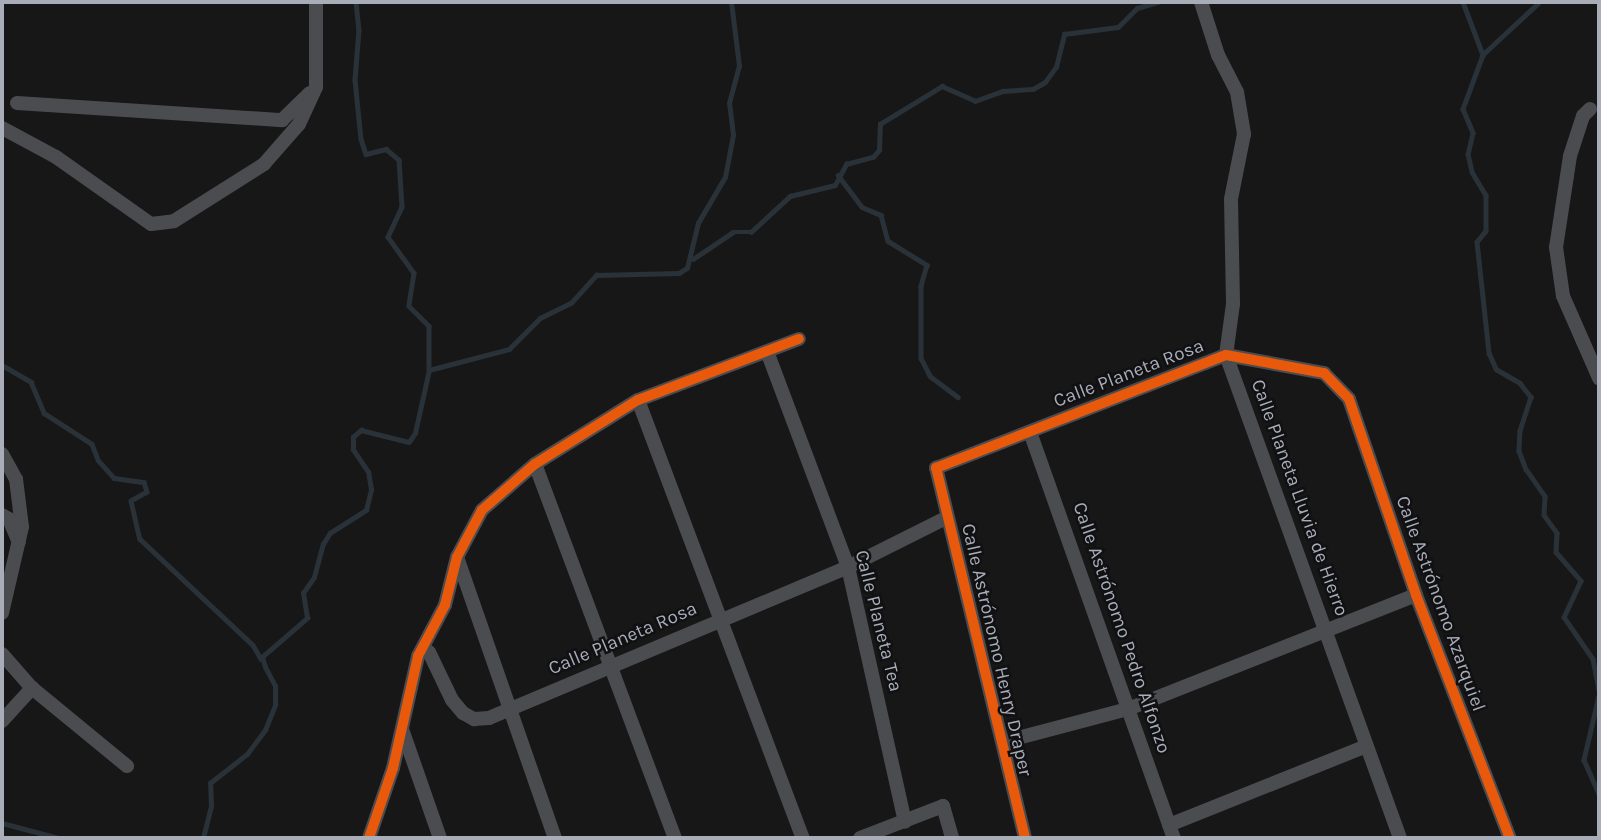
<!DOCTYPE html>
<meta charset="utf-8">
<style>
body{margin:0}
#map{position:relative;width:1601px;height:840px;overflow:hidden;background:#171717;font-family:Karla,sans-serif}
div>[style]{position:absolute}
.stream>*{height:4.5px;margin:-2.25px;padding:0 2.25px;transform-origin:2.25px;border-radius:2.25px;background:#2a3239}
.minor>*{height:14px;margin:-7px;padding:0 7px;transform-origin:7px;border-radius:7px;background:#4b4c50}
.cycleway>*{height:10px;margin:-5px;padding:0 5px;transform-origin:5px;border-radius:5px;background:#e8590c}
span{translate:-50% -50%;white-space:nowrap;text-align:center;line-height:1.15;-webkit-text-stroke:5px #111113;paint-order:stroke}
.street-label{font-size:19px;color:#a8adb8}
.frame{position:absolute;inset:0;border:4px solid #a8adb8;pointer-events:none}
</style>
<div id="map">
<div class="stream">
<div style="left:356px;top:2px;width:28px;rotate:84deg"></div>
<div style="left:359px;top:30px;width:50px;rotate:94.6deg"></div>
<div style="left:355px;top:80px;width:59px;rotate:84.2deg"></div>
<div style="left:361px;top:139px;width:16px;rotate:72deg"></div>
<div style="left:366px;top:154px;width:21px;rotate:-14deg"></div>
<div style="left:386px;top:149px;width:17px;rotate:40deg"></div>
<div style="left:399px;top:160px;width:47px;rotate:86.3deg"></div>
<div style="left:402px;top:207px;width:33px;rotate:115deg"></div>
<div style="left:388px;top:237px;width:44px;rotate:54.2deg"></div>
<div style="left:414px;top:273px;width:33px;rotate:99deg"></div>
<div style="left:409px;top:306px;width:28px;rotate:45deg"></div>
<div style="left:429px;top:326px;width:44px;rotate:90deg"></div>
<div style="left:1463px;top:2px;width:57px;rotate:69.3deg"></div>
<div style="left:1540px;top:2px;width:78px;rotate:137.1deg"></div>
<div style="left:1483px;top:55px;width:58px;rotate:110.3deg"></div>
<div style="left:1463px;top:109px;width:26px;rotate:67deg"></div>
<div style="left:1473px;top:133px;width:22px;rotate:103deg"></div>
<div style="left:1468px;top:154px;width:18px;rotate:77deg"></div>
<div style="left:1472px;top:172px;width:27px;rotate:59deg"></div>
<div style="left:1486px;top:195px;width:36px;rotate:90deg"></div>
<div style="left:1486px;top:231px;width:14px;rotate:129deg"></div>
<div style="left:1477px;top:242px;width:112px;rotate:83.8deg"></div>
<div style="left:1489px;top:353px;width:17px;rotate:66deg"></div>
<div style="left:1496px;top:369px;width:28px;rotate:30deg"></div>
<div style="left:1520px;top:383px;width:18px;rotate:52deg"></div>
<div style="left:1531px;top:397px;width:35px;rotate:108deg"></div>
<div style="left:1520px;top:430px;width:21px;rotate:93deg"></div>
<div style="left:1519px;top:451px;width:19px;rotate:69deg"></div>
<div style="left:1526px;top:469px;width:33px;rotate:55deg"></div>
<div style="left:1545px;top:496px;width:19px;rotate:93deg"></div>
<div style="left:1544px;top:515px;width:22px;rotate:54deg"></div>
<div style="left:1557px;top:533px;width:19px;rotate:93deg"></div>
<div style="left:1556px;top:552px;width:38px;rotate:49deg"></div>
<div style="left:1581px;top:581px;width:40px;rotate:115deg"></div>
<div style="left:1564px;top:617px;width:51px;rotate:55.4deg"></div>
<div style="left:1593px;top:659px;width:32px;rotate:79deg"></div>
<div style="left:838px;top:175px;width:40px;rotate:53deg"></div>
<div style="left:862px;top:207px;width:21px;rotate:23deg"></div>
<div style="left:881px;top:215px;width:27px;rotate:75deg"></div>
<div style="left:888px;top:241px;width:46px;rotate:31.6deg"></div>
<div style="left:927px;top:265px;width:22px;rotate:106deg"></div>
<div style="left:921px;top:286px;width:72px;rotate:90deg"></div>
<div style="left:921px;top:358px;width:20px;rotate:63deg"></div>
<div style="left:930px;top:376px;width:35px;rotate:37deg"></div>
<div style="left:693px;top:259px;width:48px;rotate:-34deg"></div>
<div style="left:733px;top:232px;width:18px"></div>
<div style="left:751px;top:232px;width:53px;rotate:-42.7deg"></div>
<div style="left:790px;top:196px;width:46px;rotate:-13.7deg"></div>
<div style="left:835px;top:185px;width:24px;rotate:-62deg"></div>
<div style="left:846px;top:164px;width:28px;rotate:-15deg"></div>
<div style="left:873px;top:157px;width:9px;rotate:-49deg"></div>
<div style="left:879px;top:150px;width:26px;rotate:-88deg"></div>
<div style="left:880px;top:124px;width:73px;rotate:-31.5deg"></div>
<div style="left:942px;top:86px;width:36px;rotate:24deg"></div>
<div style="left:975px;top:101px;width:30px;rotate:-20deg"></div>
<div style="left:1003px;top:91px;width:30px;rotate:-4deg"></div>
<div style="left:1033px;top:89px;width:14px;rotate:-30deg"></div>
<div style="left:1045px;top:82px;width:19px;rotate:-54deg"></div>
<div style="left:1056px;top:67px;width:34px;rotate:-76deg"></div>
<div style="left:1064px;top:34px;width:54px;rotate:-7.4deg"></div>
<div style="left:1118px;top:27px;width:27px;rotate:-45deg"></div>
<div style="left:1137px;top:8px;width:22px;rotate:-16deg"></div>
<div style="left:2px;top:365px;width:34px;rotate:30deg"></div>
<div style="left:31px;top:382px;width:34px;rotate:67deg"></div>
<div style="left:44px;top:413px;width:57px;rotate:32.9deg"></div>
<div style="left:92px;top:444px;width:17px;rotate:69deg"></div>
<div style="left:98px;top:460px;width:24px;rotate:48deg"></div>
<div style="left:114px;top:478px;width:30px;rotate:8deg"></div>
<div style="left:144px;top:482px;width:10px;rotate:73deg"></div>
<div style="left:147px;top:492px;width:18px;rotate:151deg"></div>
<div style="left:131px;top:501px;width:39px;rotate:77deg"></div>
<div style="left:140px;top:539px;width:155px;rotate:43.2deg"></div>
<div style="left:253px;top:645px;width:16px;rotate:60deg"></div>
<div style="left:265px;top:667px;width:10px;rotate:-107deg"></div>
<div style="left:262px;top:657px;width:60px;rotate:-40.9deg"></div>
<div style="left:307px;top:618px;width:25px;rotate:-99deg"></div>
<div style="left:303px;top:593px;width:19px;rotate:-55deg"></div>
<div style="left:314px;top:577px;width:34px;rotate:-75deg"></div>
<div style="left:323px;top:544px;width:13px;rotate:-58deg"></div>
<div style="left:330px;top:533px;width:43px;rotate:-32.6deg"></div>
<div style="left:366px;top:510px;width:21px;rotate:-76deg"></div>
<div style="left:371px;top:490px;width:18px;rotate:-99deg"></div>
<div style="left:368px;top:472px;width:27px;rotate:-124deg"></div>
<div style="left:353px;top:450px;width:13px;rotate:-90deg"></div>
<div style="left:353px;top:437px;width:11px;rotate:-41deg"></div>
<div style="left:361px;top:430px;width:49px;rotate:14deg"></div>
<div style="left:409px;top:442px;width:11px;rotate:-56deg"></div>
<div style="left:415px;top:433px;width:65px;rotate:-77.5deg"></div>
<div style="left:429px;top:370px;width:83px;rotate:-14.7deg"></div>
<div style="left:509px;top:349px;width:44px;rotate:-45deg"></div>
<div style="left:540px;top:318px;width:34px;rotate:-26deg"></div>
<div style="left:571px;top:303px;width:38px;rotate:-48deg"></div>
<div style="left:596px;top:275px;width:83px;rotate:-1.4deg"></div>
<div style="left:679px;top:273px;width:9px;rotate:-32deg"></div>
<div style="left:687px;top:268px;width:46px;rotate:-76.3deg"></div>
<div style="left:698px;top:223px;width:53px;rotate:-59.6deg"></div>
<div style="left:725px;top:177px;width:43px;rotate:-79.2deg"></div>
<div style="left:733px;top:135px;width:32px;rotate:-97deg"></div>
<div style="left:729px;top:103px;width:38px;rotate:-75deg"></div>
<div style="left:739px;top:66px;width:64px;rotate:-97.1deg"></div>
<div style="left:1599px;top:696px;width:66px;rotate:103.2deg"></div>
<div style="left:1584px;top:760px;width:37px;rotate:66deg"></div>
<div style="left:2px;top:823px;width:59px;rotate:14.7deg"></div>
<div style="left:203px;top:838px;width:32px;rotate:-76deg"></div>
<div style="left:211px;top:807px;width:24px;rotate:-92deg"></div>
<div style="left:210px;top:783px;width:47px;rotate:-38.1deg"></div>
<div style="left:247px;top:754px;width:30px;rotate:-53deg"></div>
<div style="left:265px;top:730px;width:27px;rotate:-68deg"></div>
<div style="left:275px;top:705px;width:19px;rotate:-90deg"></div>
<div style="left:275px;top:686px;width:21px;rotate:-118deg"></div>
</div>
<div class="minor">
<div style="left:1201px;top:2px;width:56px;rotate:72.2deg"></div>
<div style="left:1218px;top:55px;width:42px;rotate:62.8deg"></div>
<div style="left:1237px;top:92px;width:43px;rotate:80.5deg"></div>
<div style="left:1244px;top:134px;width:66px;rotate:101.3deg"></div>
<div style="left:1231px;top:199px;width:105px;rotate:88.9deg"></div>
<div style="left:1233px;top:304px;width:51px;rotate:97.8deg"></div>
<div style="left:1226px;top:355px;width:513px;rotate:70.19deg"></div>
<div style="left:17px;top:103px;width:266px;rotate:3.7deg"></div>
<div style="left:282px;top:120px;width:39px;rotate:-44deg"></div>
<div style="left:1590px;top:109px;width:10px;rotate:135deg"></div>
<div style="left:1583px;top:116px;width:42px;rotate:108deg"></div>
<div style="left:1570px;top:156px;width:92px;rotate:98.7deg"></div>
<div style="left:1556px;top:247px;width:49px;rotate:81.9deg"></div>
<div style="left:1563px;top:296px;width:90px;rotate:66.3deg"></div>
<div style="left:2px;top:128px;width:61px;rotate:28.2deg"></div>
<div style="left:56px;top:157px;width:116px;rotate:35.2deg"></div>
<div style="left:151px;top:224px;width:23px;rotate:-7deg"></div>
<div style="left:174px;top:221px;width:107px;rotate:-32.3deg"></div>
<div style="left:264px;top:164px;width:53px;rotate:-48.8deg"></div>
<div style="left:299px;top:124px;width:41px;rotate:-65.3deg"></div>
<div style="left:316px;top:87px;width:85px;rotate:-90deg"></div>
<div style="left:768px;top:354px;width:228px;rotate:69.4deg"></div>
<div style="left:848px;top:567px;width:261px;rotate:77.4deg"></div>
<div style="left:638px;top:400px;width:468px;rotate:69.4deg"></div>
<div style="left:1030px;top:432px;width:431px;rotate:70.5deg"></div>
<div style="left:2px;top:454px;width:29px;rotate:61deg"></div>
<div style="left:16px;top:479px;width:48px;rotate:82.9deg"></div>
<div style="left:22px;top:527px;width:88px;rotate:103.1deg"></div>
<div style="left:535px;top:464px;width:399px;rotate:69.5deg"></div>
<div style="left:2px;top:515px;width:8px;rotate:30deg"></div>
<div style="left:9px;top:519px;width:25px;rotate:67deg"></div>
<div style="left:457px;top:557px;width:298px;rotate:70.8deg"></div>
<div style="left:422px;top:650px;width:7px;rotate:16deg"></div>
<div style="left:429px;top:652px;width:53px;rotate:64.4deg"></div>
<div style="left:452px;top:700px;width:17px;rotate:50deg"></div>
<div style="left:463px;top:713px;width:13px;rotate:29deg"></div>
<div style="left:474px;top:719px;width:15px;rotate:-4deg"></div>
<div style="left:489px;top:718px;width:389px;rotate:-22.8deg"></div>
<div style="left:848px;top:567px;width:110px;rotate:-26.6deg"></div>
<div style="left:2px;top:654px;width:45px;rotate:48.6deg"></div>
<div style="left:32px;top:688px;width:123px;rotate:39.4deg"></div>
<div style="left:2px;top:721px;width:45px;rotate:-47.7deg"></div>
<div style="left:402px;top:729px;width:115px;rotate:70.8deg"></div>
<div style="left:1003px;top:742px;width:129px;rotate:-14.8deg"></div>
<div style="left:1128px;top:709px;width:310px;rotate:-21.6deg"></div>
<div style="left:1169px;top:825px;width:210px;rotate:-21.8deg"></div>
<div style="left:369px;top:838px;width:74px;rotate:-71.1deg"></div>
<div style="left:393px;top:768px;width:115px;rotate:-77.4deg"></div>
<div style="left:418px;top:656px;width:58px;rotate:-62.1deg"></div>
<div style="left:445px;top:605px;width:49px;rotate:-76deg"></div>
<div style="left:457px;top:557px;width:53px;rotate:-62deg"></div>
<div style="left:482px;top:510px;width:70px;rotate:-41deg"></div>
<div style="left:535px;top:464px;width:121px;rotate:-31.9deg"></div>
<div style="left:638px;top:400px;width:172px;rotate:-20.8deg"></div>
<div style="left:860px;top:838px;width:89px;rotate:-21.1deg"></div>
<div style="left:943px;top:806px;width:33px;rotate:74deg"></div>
<div style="left:1025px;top:838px;width:381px;rotate:-103.5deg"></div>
<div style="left:936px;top:468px;width:311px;rotate:-21.3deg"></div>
<div style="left:1226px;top:355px;width:100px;rotate:10.4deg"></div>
<div style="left:1324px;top:373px;width:36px;rotate:46deg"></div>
<div style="left:1349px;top:399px;width:207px;rotate:71.1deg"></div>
<div style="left:1416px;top:595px;width:261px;rotate:68.9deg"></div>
</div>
<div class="cycleway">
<div style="left:369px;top:838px;width:74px;rotate:-71.1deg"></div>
<div style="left:393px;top:768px;width:115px;rotate:-77.4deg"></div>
<div style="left:418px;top:656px;width:58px;rotate:-62.1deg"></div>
<div style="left:445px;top:605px;width:49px;rotate:-76deg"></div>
<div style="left:457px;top:557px;width:53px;rotate:-62deg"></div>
<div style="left:482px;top:510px;width:70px;rotate:-41deg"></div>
<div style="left:535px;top:464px;width:121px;rotate:-31.9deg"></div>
<div style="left:638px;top:400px;width:172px;rotate:-20.8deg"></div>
<div style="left:1025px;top:838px;width:381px;rotate:-103.5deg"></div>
<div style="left:936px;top:468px;width:311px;rotate:-21.3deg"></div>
<div style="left:1226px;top:355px;width:100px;rotate:10.4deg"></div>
<div style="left:1324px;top:373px;width:36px;rotate:46deg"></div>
<div style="left:1349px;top:399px;width:207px;rotate:71.1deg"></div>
<div style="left:1416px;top:595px;width:261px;rotate:68.9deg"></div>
</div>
<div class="street-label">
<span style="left:1129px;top:374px;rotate:-21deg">Calle Planeta Rosa</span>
<span style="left:1299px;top:498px;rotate:70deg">Calle Planeta Lluvia de Hierro</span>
<span style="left:1440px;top:604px;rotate:70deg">Calle Astrónomo Azarquiel</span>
<span style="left:878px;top:621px;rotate:76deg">Calle Planeta Tea</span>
<span style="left:1121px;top:628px;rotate:71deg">Calle Astrónomo Pedro Alfonzo</span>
<span style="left:623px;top:639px;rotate:-23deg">Calle Planeta Rosa</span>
<span style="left:996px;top:650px;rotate:77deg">Calle Astrónomo Henry Draper</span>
</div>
<div class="frame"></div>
</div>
